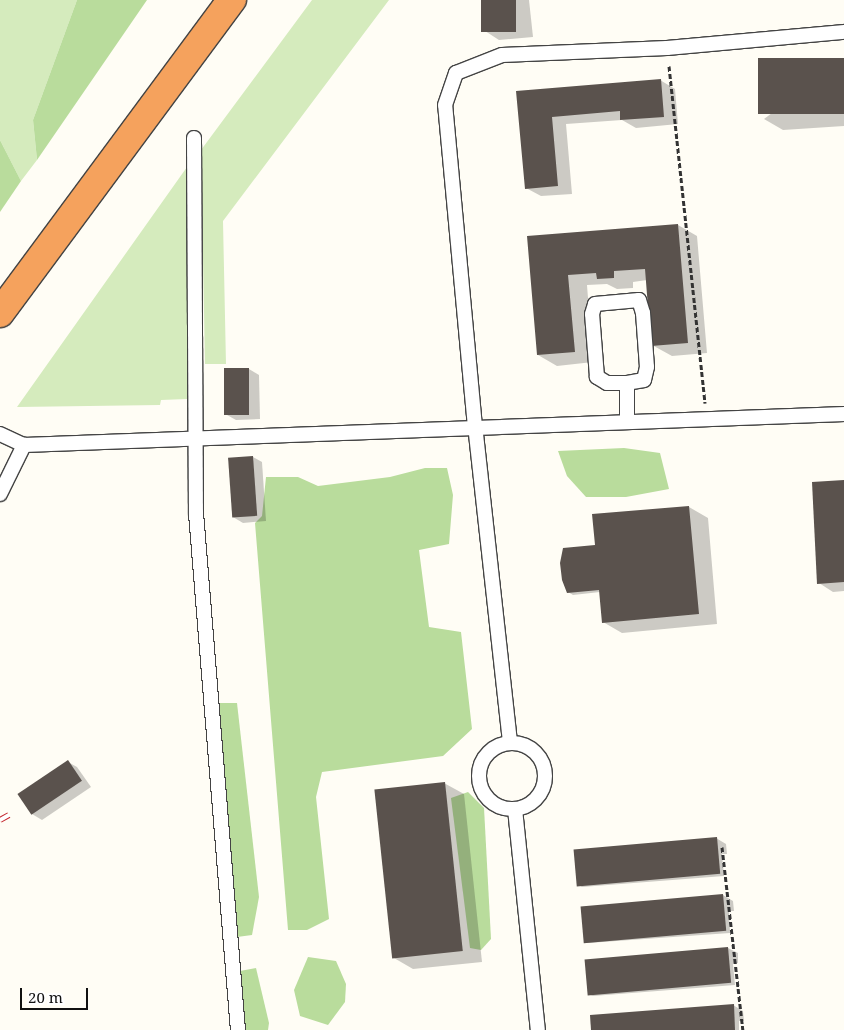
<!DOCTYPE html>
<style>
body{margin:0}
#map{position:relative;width:844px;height:1030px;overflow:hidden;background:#fffdf5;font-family:"Noto Serif",serif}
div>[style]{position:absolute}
.green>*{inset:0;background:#d5ebbd}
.forest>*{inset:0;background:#b9dc9c}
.shadow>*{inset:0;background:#0003}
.building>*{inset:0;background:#5a524d;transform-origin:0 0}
.path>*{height:3px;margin-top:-1.5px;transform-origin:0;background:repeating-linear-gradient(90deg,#333 0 5px,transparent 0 7.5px)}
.roads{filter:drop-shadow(1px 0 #444) drop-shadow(-1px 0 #444) drop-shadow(0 1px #444) drop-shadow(0 -1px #444)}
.lane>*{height:14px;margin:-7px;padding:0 7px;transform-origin:7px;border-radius:7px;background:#fff}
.lane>.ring{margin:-7px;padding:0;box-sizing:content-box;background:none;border:14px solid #fff;border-radius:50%}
.highway>*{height:28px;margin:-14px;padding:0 14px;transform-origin:14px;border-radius:14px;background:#f5a25d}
.rail>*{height:5.5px;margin-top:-2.75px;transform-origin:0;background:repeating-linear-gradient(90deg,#fff 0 11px,#c4262e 0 22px);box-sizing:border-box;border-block:1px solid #c4262e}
span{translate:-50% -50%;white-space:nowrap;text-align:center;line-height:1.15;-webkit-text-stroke:5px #fff;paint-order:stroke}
.scale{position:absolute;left:20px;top:988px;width:68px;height:22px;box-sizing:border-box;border:2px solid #111;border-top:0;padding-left:6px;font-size:15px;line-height:18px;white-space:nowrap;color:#111;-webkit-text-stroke:4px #fff;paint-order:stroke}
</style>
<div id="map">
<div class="green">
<div style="clip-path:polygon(0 0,77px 0,33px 120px,37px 160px,21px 181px,0 140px)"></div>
<div style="clip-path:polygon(312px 0,389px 0,223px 221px,226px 364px,205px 364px,201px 150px)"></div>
<div style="clip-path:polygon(187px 167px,187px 399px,161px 400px,160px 405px,17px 407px)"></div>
</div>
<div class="forest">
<div style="clip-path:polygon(77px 0,147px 0,37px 160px,33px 120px)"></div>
<div style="clip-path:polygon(0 140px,21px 181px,0 212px)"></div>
<div style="clip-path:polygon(624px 448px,660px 453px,669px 489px,626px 497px,586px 497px,567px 476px,558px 451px)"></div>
<div style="clip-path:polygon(425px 468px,447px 468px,453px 495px,449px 544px,419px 550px,429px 627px,461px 632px,472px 729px,443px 756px,322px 772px,316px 797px,329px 919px,307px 930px,288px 930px,255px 523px,262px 516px,266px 477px,298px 477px,318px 486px,390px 477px)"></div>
<div style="clip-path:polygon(217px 703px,237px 703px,259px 897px,252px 935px,237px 937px)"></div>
<div style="clip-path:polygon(468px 792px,484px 808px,491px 939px,481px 950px,470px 948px,451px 798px)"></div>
<div style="clip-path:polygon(308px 957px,336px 961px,346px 984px,345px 1002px,328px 1025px,300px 1016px,294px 990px)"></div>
<div style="clip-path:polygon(256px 968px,269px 1023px,268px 1030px,244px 1030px,240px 971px)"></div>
</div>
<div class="shadow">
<div style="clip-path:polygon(482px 0,529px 0,533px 37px,499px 40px,485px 31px)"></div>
<div style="clip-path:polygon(844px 59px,844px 126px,783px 130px,764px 119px)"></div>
<div style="clip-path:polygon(660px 80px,675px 89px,678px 124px,636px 128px,622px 120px,566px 124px,572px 194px,541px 196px,526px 188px,518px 92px)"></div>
<div style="clip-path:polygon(678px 225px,697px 236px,707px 353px,672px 356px,652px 345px,647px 280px,633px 282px,633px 288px,617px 289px,607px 284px,587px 285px,593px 362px,557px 366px,538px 355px,528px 237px)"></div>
<div style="clip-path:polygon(249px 369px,259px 375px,260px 419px,236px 420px,227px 415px)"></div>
<div style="clip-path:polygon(253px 457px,262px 462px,266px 521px,243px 523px,233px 517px)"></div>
<div style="clip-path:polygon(844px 481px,844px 591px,833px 592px,819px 583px)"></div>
<div style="clip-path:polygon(689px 507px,708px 518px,717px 624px,622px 633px,603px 622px,600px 592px,573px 595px,568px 592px,596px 546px)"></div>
<div style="clip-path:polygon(68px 762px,77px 767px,91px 787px,42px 820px,32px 814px,19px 795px)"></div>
<div style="clip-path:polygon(444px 783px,464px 794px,482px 962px,413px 969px,394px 958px)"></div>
<div style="clip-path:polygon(716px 838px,726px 844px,727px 854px,722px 854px,724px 876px,582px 887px,577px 884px)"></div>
<div style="clip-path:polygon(723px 895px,733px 901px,734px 911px,729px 911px,730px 933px,588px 943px,584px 941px)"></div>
<div style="clip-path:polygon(728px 948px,738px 953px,738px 963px,733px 964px,735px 985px,593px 996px,588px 994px)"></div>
<div style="clip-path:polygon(733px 1005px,743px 1011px,744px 1021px,739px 1021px,739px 1030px,592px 1030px)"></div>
</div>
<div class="building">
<div style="left:481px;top:0;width:35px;height:32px"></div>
<div style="left:844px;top:58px;width:56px;height:86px;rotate:90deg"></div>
<div style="clip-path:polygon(661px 79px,664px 117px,620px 120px,620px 111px,552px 117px,558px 186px,525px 189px,516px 91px)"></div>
<div style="clip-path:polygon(678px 224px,688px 343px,651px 346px,645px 269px,614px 271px,614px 278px,597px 279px,596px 273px,568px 275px,575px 352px,537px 355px,527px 236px)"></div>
<div style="left:224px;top:368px;width:25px;height:47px"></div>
<div style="left:253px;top:456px;width:60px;height:25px;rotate:86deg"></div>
<div style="clip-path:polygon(844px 480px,844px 582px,817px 584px,812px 482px)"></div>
<div style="clip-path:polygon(689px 506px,699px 614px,602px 623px,599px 590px,567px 593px,562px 580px,560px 563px,563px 548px,595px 545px,592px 514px)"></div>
<div style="left:68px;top:760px;width:25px;height:61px;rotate:56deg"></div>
<div style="left:445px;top:782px;width:170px;height:71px;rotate:84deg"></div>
<div style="left:717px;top:837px;width:37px;height:144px;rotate:85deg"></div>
<div style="left:723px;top:894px;width:37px;height:143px;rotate:85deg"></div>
<div style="left:728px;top:947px;width:36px;height:144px;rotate:85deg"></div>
<div style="clip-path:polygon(734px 1004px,735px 1030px,591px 1030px,590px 1015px)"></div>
</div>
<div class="path">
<div style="left:669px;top:66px;width:339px;rotate:83.9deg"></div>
<div style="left:722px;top:847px;width:184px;rotate:83.5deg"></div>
</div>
<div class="roads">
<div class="lane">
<div style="left:194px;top:138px;width:375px;rotate:89.7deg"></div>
<div style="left:196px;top:513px;width:519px;rotate:85.36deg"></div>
<div style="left:639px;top:300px;width:14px;rotate:73deg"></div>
<div style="left:643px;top:313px;width:54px;rotate:85.8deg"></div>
<div style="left:647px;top:367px;width:13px;rotate:103deg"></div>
<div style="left:644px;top:380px;width:17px;rotate:170deg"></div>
<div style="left:627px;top:383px;width:20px;rotate:180deg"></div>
<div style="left:607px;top:383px;width:12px;rotate:-149deg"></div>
<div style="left:597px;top:377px;width:63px;rotate:-94.5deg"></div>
<div style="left:592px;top:314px;width:10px;rotate:-73deg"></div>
<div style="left:595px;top:304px;width:44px;rotate:-5.2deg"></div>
<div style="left:627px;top:383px;width:38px;rotate:90deg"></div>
<div style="left:0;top:434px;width:26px;rotate:25deg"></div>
<div style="left:24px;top:445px;width:821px;rotate:-2.17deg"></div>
<div style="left:0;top:494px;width:55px;rotate:-63.9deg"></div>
<div style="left:510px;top:742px;width:317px;rotate:-96.3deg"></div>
<div style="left:475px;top:427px;width:323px;rotate:-95.3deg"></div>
<div style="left:445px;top:105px;width:34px;rotate:-71deg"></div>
<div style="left:456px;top:73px;width:49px;rotate:-21.4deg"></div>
<div style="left:502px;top:55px;width:165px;rotate:-2.4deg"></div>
<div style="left:667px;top:48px;width:178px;rotate:-5.2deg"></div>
<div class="ring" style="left:479px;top:743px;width:52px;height:52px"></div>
<div style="left:515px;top:809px;width:222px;rotate:84.1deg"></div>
</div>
<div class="highway">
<div style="left:0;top:313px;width:390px;rotate:-53.5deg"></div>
</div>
</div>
<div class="rail">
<div style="left:0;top:820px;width:10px;rotate:-29deg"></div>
</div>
<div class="scale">20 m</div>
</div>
